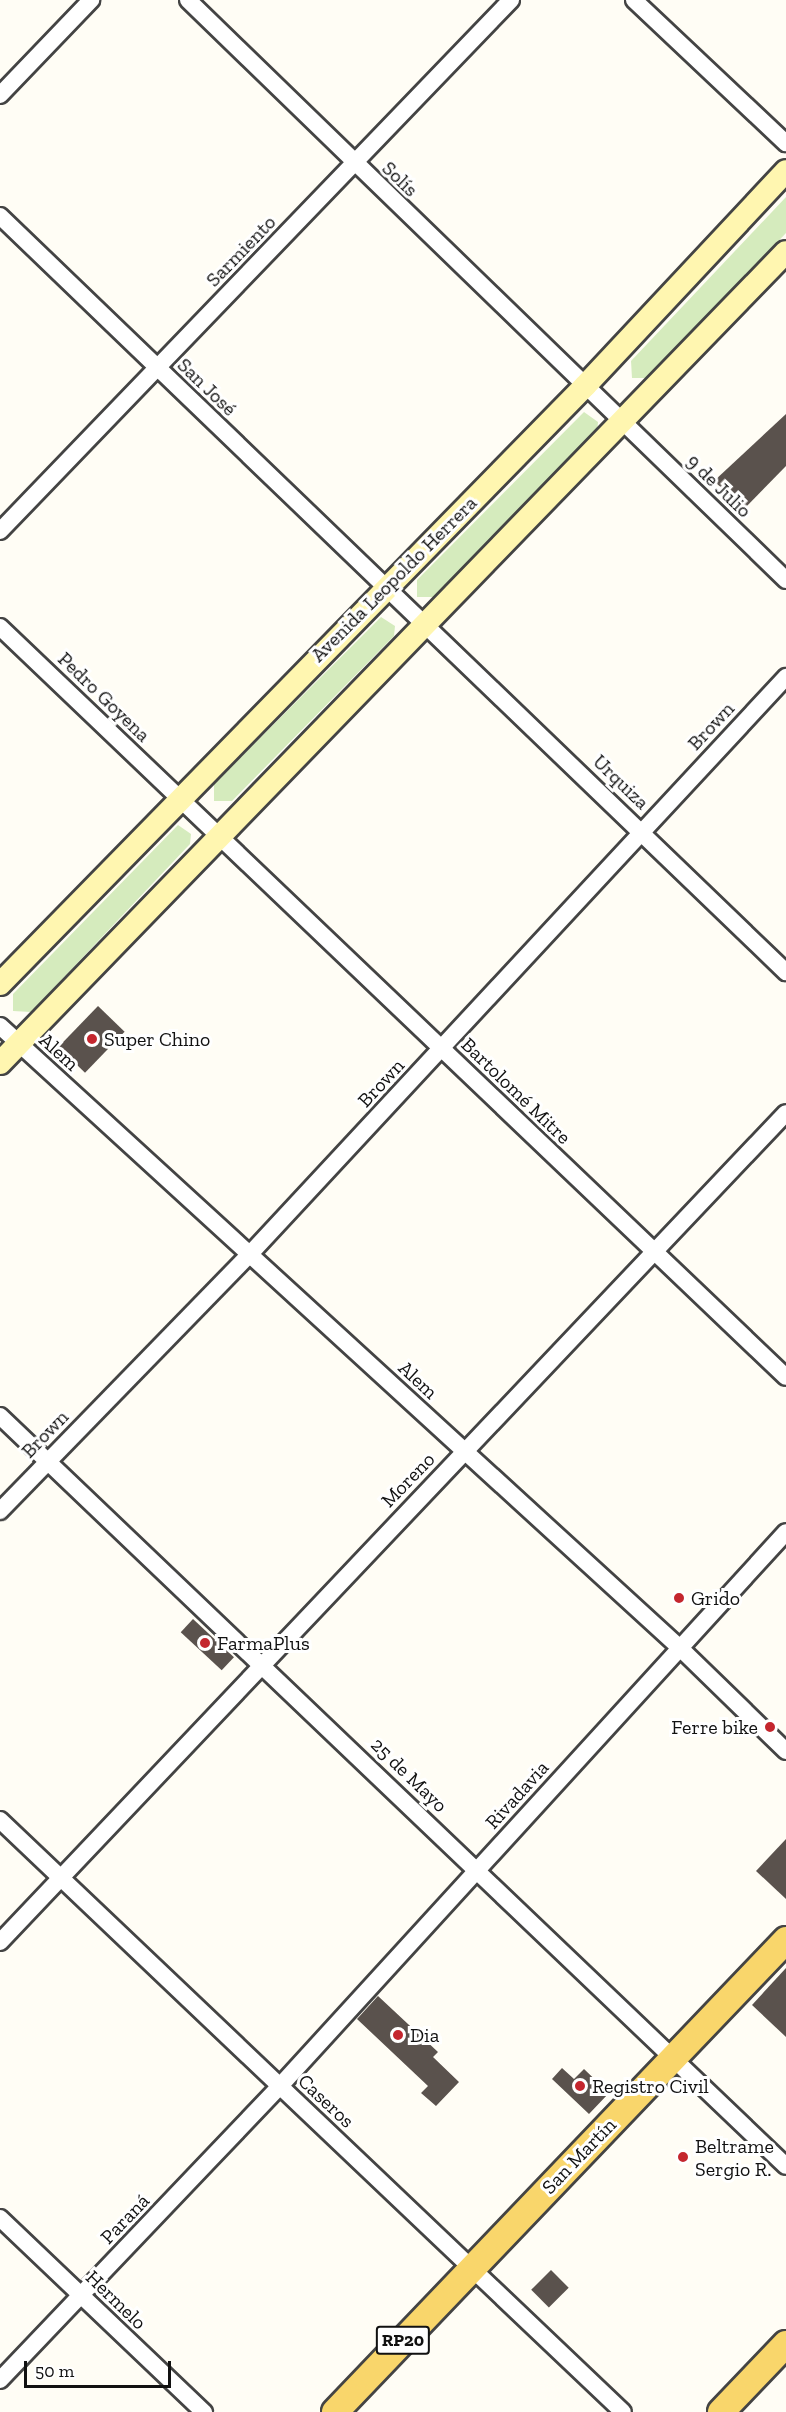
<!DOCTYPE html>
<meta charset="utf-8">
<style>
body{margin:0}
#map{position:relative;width:786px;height:2412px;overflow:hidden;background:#fffdf5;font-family:"Zilla Slab",serif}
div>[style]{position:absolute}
.green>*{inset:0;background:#d5ebbd}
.building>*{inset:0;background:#5a524d;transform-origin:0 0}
.roads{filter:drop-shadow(2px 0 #444) drop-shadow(-2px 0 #444) drop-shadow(0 2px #444) drop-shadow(0 -2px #444)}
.street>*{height:16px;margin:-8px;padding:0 8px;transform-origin:8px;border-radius:8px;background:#fff}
.secondary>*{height:22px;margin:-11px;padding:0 11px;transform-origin:11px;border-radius:11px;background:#fff6b0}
.primary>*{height:26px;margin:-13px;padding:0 13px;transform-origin:13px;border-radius:13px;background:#f9d66b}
.dots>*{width:16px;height:16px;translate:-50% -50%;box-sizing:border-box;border:3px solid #fff;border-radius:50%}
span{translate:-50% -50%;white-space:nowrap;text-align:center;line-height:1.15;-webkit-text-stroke:6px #fff;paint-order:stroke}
.shield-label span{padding:2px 4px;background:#fff;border:2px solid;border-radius:4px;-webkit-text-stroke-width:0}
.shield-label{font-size:18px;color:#111;font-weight:700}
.street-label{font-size:20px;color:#111}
.poi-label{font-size:20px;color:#111}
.left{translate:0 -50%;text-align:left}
.right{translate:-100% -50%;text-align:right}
.scale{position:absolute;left:24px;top:2361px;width:147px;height:27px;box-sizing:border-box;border:3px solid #111;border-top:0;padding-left:8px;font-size:18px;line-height:21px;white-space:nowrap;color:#111;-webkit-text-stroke:4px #fff;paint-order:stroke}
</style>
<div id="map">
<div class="green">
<div style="clip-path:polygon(786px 197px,786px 233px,649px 378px,632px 378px,631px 361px)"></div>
<div style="clip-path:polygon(584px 412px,598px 422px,597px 432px,435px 597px,417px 597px,417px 580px)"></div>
<div style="clip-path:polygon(381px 617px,395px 626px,394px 636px,232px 801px,214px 801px,214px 784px)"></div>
<div style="clip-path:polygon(178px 825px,191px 834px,190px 844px,31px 1012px,13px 1011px,13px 994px)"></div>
</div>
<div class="building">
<div style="clip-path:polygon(786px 414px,786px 466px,744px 509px,714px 481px)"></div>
<div style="left:98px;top:1006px;width:37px;height:57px;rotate:44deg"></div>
<div style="left:193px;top:1619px;width:56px;height:18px;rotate:43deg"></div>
<div style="clip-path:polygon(786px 1839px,786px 1899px,756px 1871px)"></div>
<div style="clip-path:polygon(786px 1968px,786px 2037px,752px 2005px)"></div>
<div style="clip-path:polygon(378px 1996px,438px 2052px,433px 2057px,459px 2082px,436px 2106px,421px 2093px,428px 2086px,357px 2019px)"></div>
<div style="clip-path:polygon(562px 2068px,574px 2079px,584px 2069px,609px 2093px,589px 2114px,552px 2079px)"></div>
<div style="left:551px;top:2270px;width:25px;height:28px;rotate:45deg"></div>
</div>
<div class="roads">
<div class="street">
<div style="left:188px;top:0;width:833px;rotate:44.12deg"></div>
<div style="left:634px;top:0;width:209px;rotate:43.3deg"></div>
<div style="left:0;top:95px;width:132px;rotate:-46.2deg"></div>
<div style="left:0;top:216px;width:1091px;rotate:43.89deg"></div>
<div style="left:0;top:531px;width:737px;rotate:-46.1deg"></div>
<div style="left:0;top:627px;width:1086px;rotate:43.66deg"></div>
<div style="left:0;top:1026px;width:920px;rotate:42.45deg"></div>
<div style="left:679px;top:1647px;width:149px;rotate:44.2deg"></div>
<div style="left:0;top:1416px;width:1086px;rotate:43.66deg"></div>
<div style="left:0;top:1511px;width:359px;rotate:-45.8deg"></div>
<div style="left:250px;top:1254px;width:788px;rotate:-47.11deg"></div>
<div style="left:0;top:1820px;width:859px;rotate:43.54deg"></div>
<div style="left:0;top:1942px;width:1142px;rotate:-46.53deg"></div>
<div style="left:0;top:2218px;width:282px;rotate:43.6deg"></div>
<div style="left:0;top:2380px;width:406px;rotate:-46.4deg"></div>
<div style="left:280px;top:2086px;width:750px;rotate:-47.59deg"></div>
</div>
<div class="secondary">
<div style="left:0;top:984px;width:837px;rotate:-45.63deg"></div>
<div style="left:585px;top:386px;width:294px;rotate:-46.9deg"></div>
<div style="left:0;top:1063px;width:1129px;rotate:-45.9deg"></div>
</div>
<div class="primary">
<div style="left:335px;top:2412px;width:653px;rotate:-46.3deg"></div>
<div style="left:721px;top:2412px;width:94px;rotate:-46.3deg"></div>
</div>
</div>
<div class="dots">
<div style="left:92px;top:1039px;background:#c4262e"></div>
<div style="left:679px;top:1598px;background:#c4262e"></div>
<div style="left:205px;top:1643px;background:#c4262e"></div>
<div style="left:770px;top:1727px;background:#c4262e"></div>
<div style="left:398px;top:2035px;background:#c4262e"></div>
<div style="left:580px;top:2086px;background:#c4262e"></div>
<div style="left:683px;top:2157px;background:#c4262e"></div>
</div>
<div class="shield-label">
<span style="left:403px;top:2340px">RP20</span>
</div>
<div class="street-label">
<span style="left:400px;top:179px;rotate:44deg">Solís</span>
<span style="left:241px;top:251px;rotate:-46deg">Sarmiento</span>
<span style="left:207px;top:387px;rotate:44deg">San José</span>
<span style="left:719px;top:486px;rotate:44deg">9 de Julio</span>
<span style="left:394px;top:579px;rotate:-45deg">Avenida Leopoldo Herrera</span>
<span style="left:104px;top:697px;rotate:44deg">Pedro Goyena</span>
<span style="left:711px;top:726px;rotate:-47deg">Brown</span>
<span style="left:621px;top:782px;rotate:44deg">Urquiza</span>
<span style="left:59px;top:1052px;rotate:42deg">Alem</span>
<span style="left:381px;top:1083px;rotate:-47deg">Brown</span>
<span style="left:516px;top:1091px;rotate:44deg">Bartolomé Mitre</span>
<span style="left:418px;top:1380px;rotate:43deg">Alem</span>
<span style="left:45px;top:1434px;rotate:-46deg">Brown</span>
<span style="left:408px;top:1480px;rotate:-46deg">Moreno</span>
<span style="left:409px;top:1775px;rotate:44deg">25 de Mayo</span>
<span style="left:517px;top:1795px;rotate:-48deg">Rivadavia</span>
<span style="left:326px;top:2101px;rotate:43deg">Caseros</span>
<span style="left:579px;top:2156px;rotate:-46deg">San Martín</span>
<span style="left:125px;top:2219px;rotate:-46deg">Paraná</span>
<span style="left:116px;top:2300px;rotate:44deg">Hermelo</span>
</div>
<div class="poi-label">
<span class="left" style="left:104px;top:1039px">Super Chino</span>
<span class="left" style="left:691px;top:1598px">Grido</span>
<span class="left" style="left:217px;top:1643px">FarmaPlus</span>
<span class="right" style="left:758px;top:1727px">Ferre bike</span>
<span class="left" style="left:410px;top:2035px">Dia</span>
<span class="left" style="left:592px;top:2086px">Registro Civil</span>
<span class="left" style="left:695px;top:2158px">Beltrame<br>Sergio R.</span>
</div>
<div class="scale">50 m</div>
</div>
